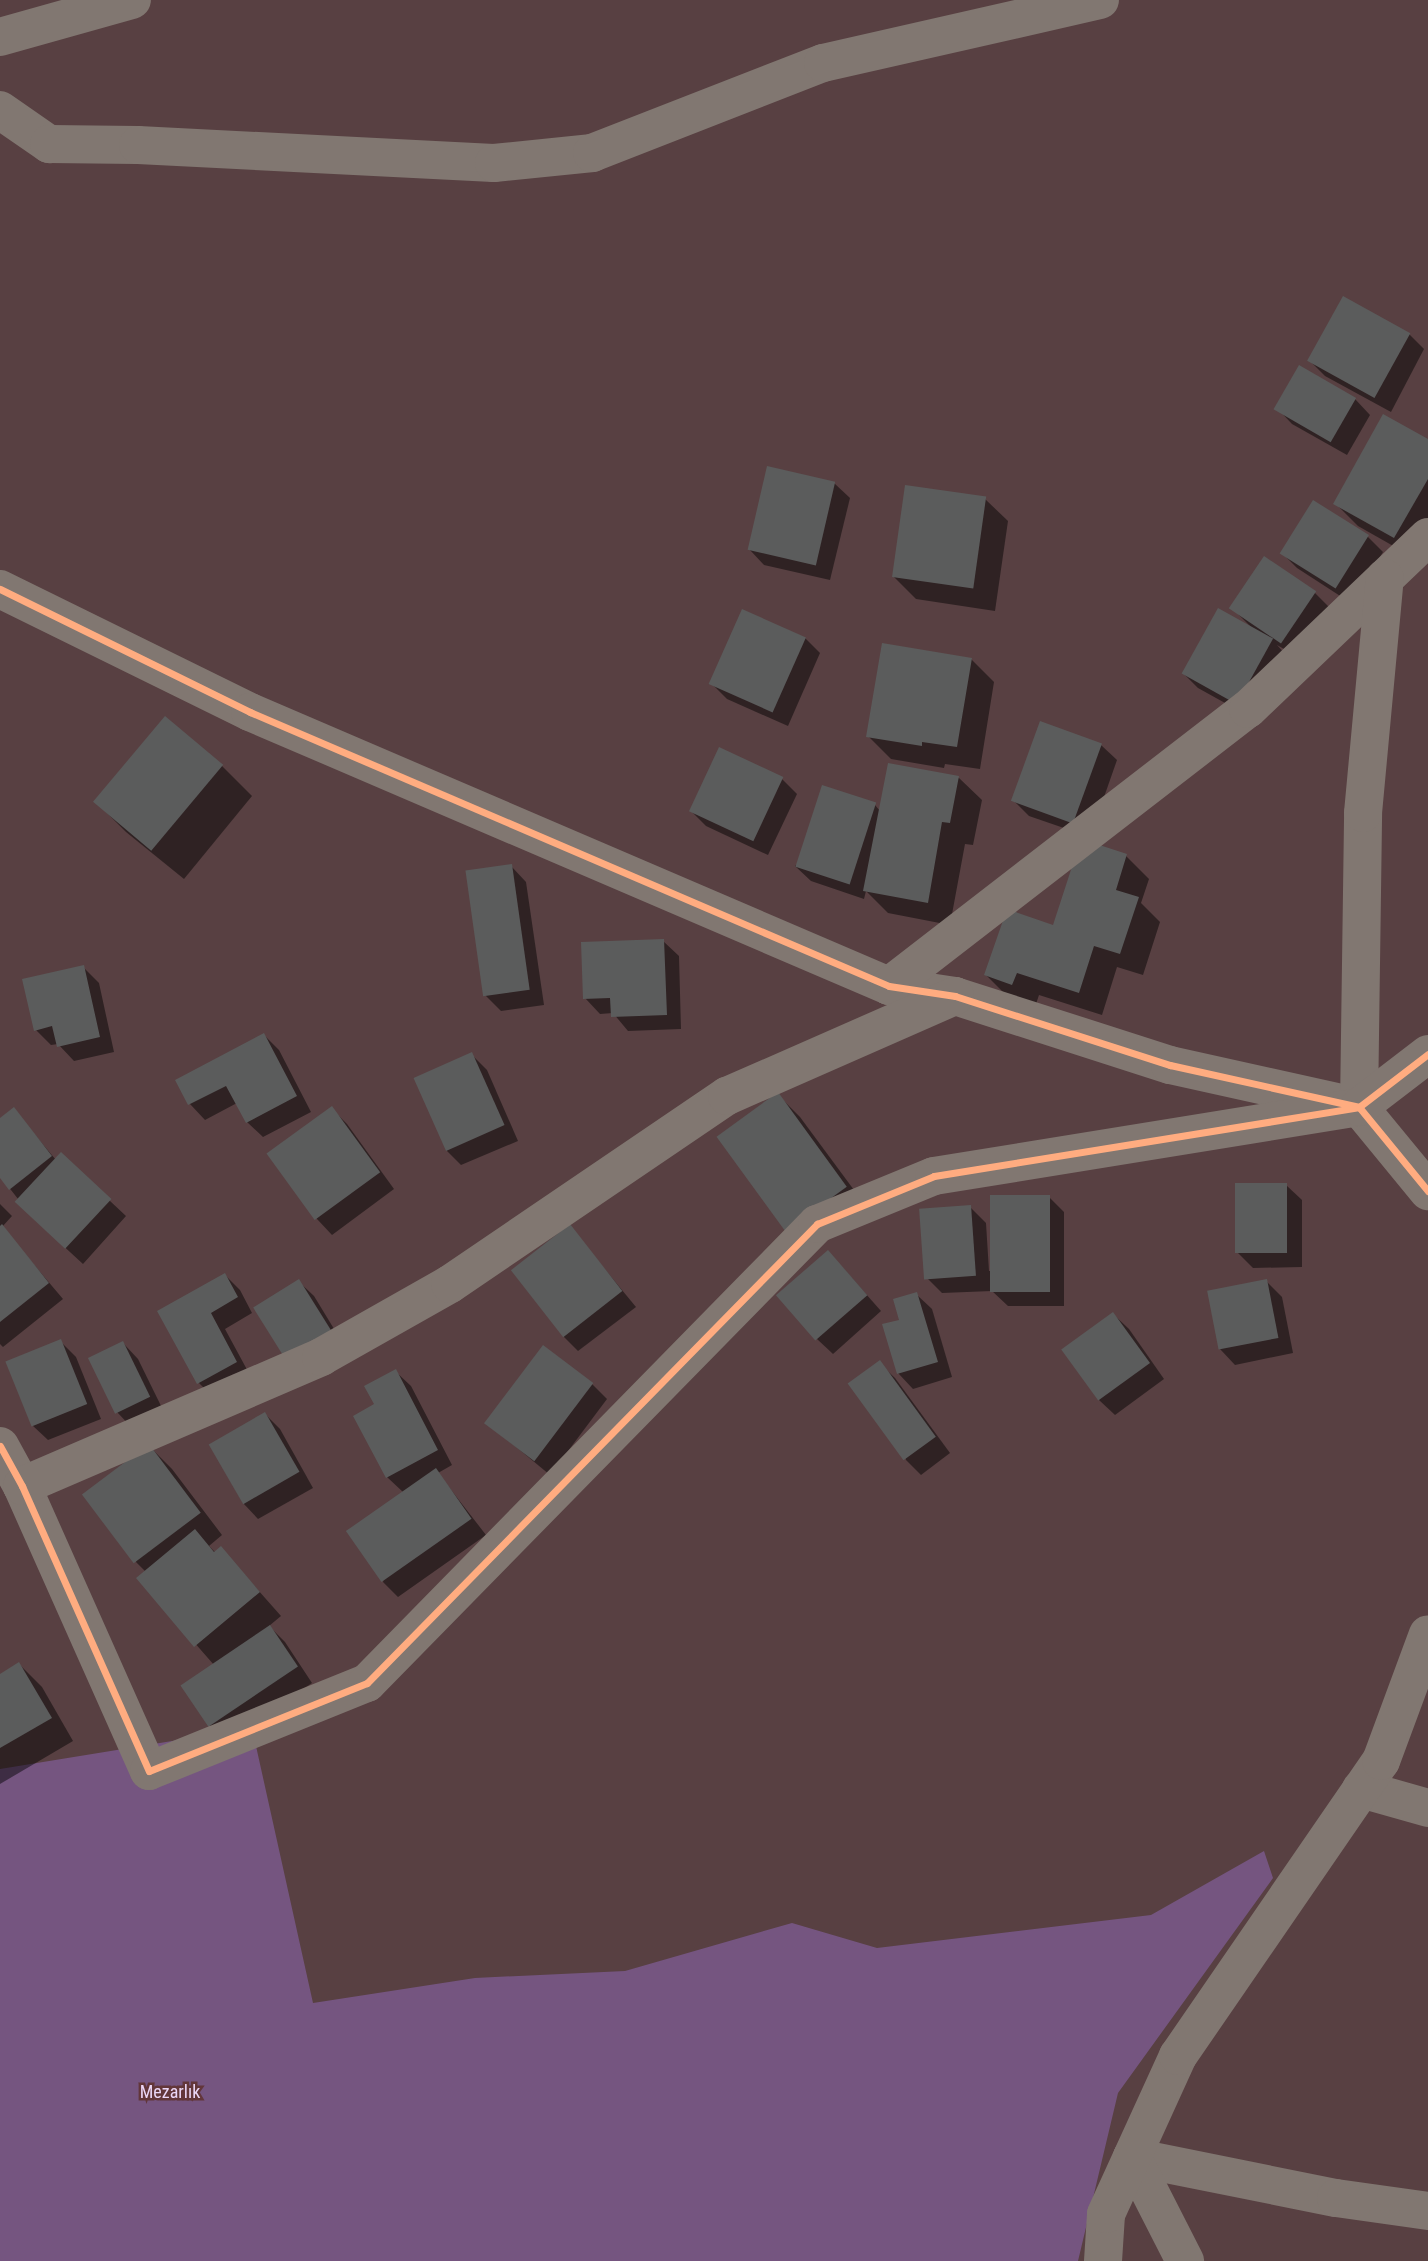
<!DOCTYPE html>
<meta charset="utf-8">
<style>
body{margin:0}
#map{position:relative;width:1428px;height:2261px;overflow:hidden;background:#584042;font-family:"Roboto Condensed",sans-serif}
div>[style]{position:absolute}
.green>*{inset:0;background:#755580}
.shadow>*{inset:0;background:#0007}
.building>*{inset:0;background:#5b5c5c;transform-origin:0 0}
.street>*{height:38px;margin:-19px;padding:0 19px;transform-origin:19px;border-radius:19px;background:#817771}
.cycleway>*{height:7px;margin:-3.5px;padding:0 3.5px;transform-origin:3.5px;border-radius:3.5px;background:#ffac80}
span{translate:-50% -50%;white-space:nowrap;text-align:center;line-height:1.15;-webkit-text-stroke:5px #62363a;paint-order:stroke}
.park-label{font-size:18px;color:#ebd6f6}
</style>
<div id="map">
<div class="green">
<div style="clip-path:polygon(252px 1728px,313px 2003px,475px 1978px,625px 1971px,792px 1923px,877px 1948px,1151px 1915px,1264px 1851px,1273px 1878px,1118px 2093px,1078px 2261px,0 2261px,0 1769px)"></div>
</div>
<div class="shadow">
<div style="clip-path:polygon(1409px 334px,1424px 349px,1391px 412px,1325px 376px,1310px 361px)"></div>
<div style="clip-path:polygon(1355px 399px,1370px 415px,1347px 455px,1292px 424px,1277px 408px)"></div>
<div style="clip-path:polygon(1428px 441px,1428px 541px,1418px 560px,1358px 526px,1335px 503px)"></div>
<div style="clip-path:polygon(834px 483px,850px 498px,830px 580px,764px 565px,749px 549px)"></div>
<div style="clip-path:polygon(985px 499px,1008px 521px,995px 611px,916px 599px,893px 576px)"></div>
<div style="clip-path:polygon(1314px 502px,1368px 537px,1383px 552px,1351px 603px,1297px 568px,1282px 553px)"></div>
<div style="clip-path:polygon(1264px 559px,1315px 593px,1330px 608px,1298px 657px,1277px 645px,1287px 656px,1252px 718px,1198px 688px,1183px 673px,1251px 627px,1231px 607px)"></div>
<div style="clip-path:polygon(805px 638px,820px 653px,788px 726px,727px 699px,711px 683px)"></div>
<div style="clip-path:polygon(971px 659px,994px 682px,980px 769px,945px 764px,944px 768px,891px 759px,868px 736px)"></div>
<div style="clip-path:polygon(165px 719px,222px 766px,252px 796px,184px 879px,126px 832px,96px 802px)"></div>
<div style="clip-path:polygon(1041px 724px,1101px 745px,1117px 760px,1090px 837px,1029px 816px,1014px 801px)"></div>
<div style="clip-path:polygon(959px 778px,982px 800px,973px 845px,965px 844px,950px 925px,888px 913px,866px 891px,864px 899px,811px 881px,795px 866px,875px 805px,880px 811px)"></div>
<div style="clip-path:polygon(782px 779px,797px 794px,768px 855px,706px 826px,691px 811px)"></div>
<div style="clip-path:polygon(1126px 856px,1149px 879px,1141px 903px,1160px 922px,1143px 975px,1117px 967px,1102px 1015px,1039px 995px,1035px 1007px,1009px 998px,986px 975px,1054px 927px)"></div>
<div style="clip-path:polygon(511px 866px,526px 882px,544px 1005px,501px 1011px,485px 995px)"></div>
<div style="clip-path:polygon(663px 941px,679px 956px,681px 1029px,628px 1031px,613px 1013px,600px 1014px,585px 998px)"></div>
<div style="clip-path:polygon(83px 967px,99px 983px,114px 1052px,74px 1061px,58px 1044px,51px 1045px,36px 1030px)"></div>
<div style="clip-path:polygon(264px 1035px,279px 1050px,311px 1112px,263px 1137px,247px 1122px,237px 1103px,205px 1120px,190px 1104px,178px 1081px)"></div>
<div style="clip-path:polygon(472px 1055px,487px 1070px,518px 1141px,461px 1165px,446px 1150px)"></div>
<div style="clip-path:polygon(778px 1095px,800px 1117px,868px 1209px,810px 1252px)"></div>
<div style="clip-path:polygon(332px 1109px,347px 1124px,394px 1189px,332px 1235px,317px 1219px,269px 1155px)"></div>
<div style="clip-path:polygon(14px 1110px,56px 1160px,61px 1155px,126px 1216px,83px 1264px,33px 1218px,0 1176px,0 1120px)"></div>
<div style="clip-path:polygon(1286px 1185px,1302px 1200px,1302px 1267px,1253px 1268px,1238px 1253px)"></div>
<div style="clip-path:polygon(1049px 1197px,1064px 1212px,1064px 1306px,1008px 1306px,992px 1291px,942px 1293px,926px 1277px,970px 1207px,986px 1223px,989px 1271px,992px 1271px)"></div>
<div style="clip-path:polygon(0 1204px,12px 1216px,2px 1227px,63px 1299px,3px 1347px,0 1344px)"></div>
<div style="clip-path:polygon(570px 1227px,636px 1307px,578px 1351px,563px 1336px)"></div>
<div style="clip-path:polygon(843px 1268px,881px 1311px,833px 1354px,817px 1339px)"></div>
<div style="clip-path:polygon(225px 1275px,240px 1290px,252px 1313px,225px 1329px,251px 1377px,214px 1398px,199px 1383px,159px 1312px)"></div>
<div style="clip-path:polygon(298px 1281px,314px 1296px,345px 1347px,302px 1373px)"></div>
<div style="clip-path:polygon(1266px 1281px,1282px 1297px,1293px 1353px,1235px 1365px,1220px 1349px)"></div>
<div style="clip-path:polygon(916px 1294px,932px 1309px,952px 1377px,913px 1389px,898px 1373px,901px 1321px)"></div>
<div style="clip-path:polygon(1113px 1314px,1129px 1329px,1164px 1379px,1115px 1415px,1099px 1400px)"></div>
<div style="clip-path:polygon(60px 1341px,76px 1357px,101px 1419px,48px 1440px,32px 1425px)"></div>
<div style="clip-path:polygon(123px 1343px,138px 1359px,164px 1412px,132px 1428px,117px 1412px,91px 1359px)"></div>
<div style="clip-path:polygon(879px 1363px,895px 1378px,950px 1453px,921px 1475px,906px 1460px)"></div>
<div style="clip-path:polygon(395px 1371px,411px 1386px,452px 1465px,438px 1473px,486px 1535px,398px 1597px,383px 1582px,404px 1493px,387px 1477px,376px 1405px)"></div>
<div style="clip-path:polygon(592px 1384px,607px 1399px,550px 1475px,487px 1423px)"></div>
<div style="clip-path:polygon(265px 1414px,280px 1429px,313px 1488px,258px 1519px,243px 1503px,210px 1445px)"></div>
<div style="clip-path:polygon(149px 1446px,172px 1469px,222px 1535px,209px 1546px,216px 1553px,221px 1548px,281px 1616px,269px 1626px,285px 1642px,312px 1683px,225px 1742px,210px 1727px,214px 1665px,138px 1578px,146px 1572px,136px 1562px)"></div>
<div style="clip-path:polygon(19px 1664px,42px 1687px,73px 1741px,0 1784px,0 1676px)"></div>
</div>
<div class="building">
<div style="left:1343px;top:296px;width:77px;height:74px;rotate:29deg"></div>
<div style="left:1299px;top:365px;width:66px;height:51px;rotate:30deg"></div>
<div style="clip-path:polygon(1383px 414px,1428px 439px,1428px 479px,1394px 538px,1333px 504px)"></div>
<div style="left:767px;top:466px;width:70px;height:86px;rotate:13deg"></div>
<div style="left:905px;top:485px;width:82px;height:93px;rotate:8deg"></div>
<div style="left:1313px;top:500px;width:66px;height:63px;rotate:32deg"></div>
<div style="left:1264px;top:556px;width:63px;height:63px;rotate:34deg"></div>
<div style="left:1218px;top:608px;width:63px;height:75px;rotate:29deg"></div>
<div style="left:742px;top:609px;width:70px;height:82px;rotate:24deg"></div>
<div style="clip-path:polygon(882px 643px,972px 658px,957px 747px,922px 742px,922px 746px,866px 737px)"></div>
<div style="left:165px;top:716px;width:76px;height:112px;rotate:40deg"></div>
<div style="left:1040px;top:721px;width:66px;height:85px;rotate:20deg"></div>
<div style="left:719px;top:747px;width:71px;height:71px;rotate:25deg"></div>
<div style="clip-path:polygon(888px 763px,959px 776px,950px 823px,942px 822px,928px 903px,863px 891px)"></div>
<div style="left:822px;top:785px;width:57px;height:86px;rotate:18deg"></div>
<div style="clip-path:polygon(1081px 839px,1127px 854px,1116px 890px,1139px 897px,1120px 954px,1094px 946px,1079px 993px,1017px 973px,1012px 985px,984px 975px,1007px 909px,1053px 925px)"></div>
<div style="left:512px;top:864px;width:127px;height:47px;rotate:82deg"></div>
<div style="clip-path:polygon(664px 939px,667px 1015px,611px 1017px,610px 998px,583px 999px,581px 942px)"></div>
<div style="clip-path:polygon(84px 965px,100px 1037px,57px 1047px,52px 1026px,34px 1031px,22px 979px)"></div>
<div style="clip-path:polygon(264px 1033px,297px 1096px,246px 1123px,226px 1086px,188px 1105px,175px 1080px)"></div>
<div style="left:472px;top:1052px;width:80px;height:64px;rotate:66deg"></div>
<div style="left:778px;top:1092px;width:117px;height:76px;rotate:54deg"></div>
<div style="left:332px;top:1106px;width:82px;height:81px;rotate:54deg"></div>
<div style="clip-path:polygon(14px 1107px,52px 1156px,9px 1190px,0 1178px,0 1118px)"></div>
<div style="left:61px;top:1152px;width:69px;height:68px;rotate:43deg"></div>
<div style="left:1287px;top:1183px;width:70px;height:52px;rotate:90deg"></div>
<div style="left:990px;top:1195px;width:60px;height:97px"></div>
<div style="left:971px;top:1205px;width:71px;height:52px;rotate:86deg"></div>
<div style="clip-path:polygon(2px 1224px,49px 1283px,0 1322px,0 1226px)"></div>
<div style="left:570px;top:1224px;width:85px;height:75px;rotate:52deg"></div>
<div style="left:828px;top:1250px;width:60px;height:69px;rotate:49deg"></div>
<div style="clip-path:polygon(225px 1273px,238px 1297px,211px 1313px,237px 1362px,197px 1384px,157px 1311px)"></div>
<div style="left:299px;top:1279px;width:61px;height:54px;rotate:58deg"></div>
<div style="left:1267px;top:1279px;width:60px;height:61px;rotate:79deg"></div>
<div style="clip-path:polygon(917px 1292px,938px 1362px,897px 1374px,882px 1324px,899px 1320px,893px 1299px)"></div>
<div style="left:1113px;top:1312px;width:63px;height:64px;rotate:54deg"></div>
<div style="left:61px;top:1339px;width:70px;height:60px;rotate:68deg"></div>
<div style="left:123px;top:1341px;width:62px;height:39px;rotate:64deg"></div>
<div style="left:543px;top:1345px;width:63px;height:98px;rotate:37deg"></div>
<div style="left:880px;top:1360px;width:95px;height:40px;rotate:54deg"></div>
<div style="clip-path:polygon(396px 1369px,438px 1450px,386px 1478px,353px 1416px,374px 1404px,364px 1386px)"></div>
<div style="left:265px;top:1412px;width:69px;height:65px;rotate:60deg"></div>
<div style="left:149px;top:1444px;width:86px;height:84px;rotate:53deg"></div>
<div style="left:436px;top:1468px;width:62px;height:110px;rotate:55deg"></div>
<div style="clip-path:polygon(195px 1529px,214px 1552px,221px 1546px,260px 1592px,194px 1647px,136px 1578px)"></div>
<div style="left:270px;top:1625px;width:50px;height:108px;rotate:56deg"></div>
<div style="clip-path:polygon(19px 1662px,52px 1718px,0 1748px,0 1674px)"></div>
</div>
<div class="street">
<div style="left:0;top:37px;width:137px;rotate:-15.7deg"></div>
<div style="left:0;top:110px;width:60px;rotate:34.8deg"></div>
<div style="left:49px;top:144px;width:89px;rotate:0.6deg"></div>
<div style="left:138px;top:145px;width:356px;rotate:2.9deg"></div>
<div style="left:494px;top:163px;width:99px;rotate:-5.8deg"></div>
<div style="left:592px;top:153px;width:248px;rotate:-21.3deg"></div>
<div style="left:823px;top:63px;width:284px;rotate:-12.8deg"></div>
<div style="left:0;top:589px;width:279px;rotate:26.2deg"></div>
<div style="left:250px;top:712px;width:695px;rotate:23.21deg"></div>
<div style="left:889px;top:986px;width:67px;rotate:8.6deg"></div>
<div style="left:955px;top:996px;width:226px;rotate:17.8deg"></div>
<div style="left:1170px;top:1065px;width:194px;rotate:12.5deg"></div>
<div style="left:1359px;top:1107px;width:109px;rotate:50.6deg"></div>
<div style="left:889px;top:986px;width:453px;rotate:-37.7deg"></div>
<div style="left:1248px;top:709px;width:249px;rotate:-43.7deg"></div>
<div style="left:1359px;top:1107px;width:294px;rotate:-89.2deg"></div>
<div style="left:1363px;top:813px;width:236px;rotate:-84.7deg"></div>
<div style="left:0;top:1446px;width:46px;rotate:61.2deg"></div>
<div style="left:22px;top:1486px;width:312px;rotate:66deg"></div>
<div style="left:149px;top:1771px;width:235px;rotate:-22deg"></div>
<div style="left:367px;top:1683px;width:643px;rotate:-45.57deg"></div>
<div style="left:817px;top:1224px;width:126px;rotate:-22.3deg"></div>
<div style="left:934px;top:1176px;width:431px;rotate:-9.2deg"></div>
<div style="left:1359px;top:1107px;width:87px;rotate:-37.5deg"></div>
<div style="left:22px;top:1486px;width:326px;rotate:-23.3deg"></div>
<div style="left:321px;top:1357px;width:148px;rotate:-29.5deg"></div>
<div style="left:450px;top:1284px;width:335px;rotate:-34.2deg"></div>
<div style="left:727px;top:1096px;width:249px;rotate:-23.7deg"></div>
<div style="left:1361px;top:1789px;width:70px;rotate:15.8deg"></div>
<div style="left:1132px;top:2157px;width:208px;rotate:11.4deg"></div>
<div style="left:1336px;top:2198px;width:93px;rotate:8deg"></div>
<div style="left:1132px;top:2157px;width:117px;rotate:63deg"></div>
<div style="left:1103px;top:2261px;width:47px;rotate:-86.3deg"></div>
<div style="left:1106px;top:2214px;width:174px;rotate:-65.5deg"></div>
<div style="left:1178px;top:2056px;width:358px;rotate:-55.5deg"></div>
<div style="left:1381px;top:1761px;width:135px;rotate:-69.7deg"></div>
</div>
<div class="cycleway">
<div style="left:0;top:589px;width:279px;rotate:26.2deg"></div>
<div style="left:250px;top:712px;width:695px;rotate:23.21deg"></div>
<div style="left:889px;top:986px;width:67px;rotate:8.6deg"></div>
<div style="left:955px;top:996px;width:226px;rotate:17.8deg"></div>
<div style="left:1170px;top:1065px;width:194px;rotate:12.5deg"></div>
<div style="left:1359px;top:1107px;width:109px;rotate:50.6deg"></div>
<div style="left:0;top:1446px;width:46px;rotate:61.2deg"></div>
<div style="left:22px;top:1486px;width:312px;rotate:66deg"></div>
<div style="left:149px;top:1771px;width:235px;rotate:-22deg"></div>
<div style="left:367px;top:1683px;width:643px;rotate:-45.57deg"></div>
<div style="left:817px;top:1224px;width:126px;rotate:-22.3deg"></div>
<div style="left:934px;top:1176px;width:431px;rotate:-9.2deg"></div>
<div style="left:1359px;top:1107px;width:87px;rotate:-37.5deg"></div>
</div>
<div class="park-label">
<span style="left:170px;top:2092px">Mezarlık</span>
</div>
</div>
